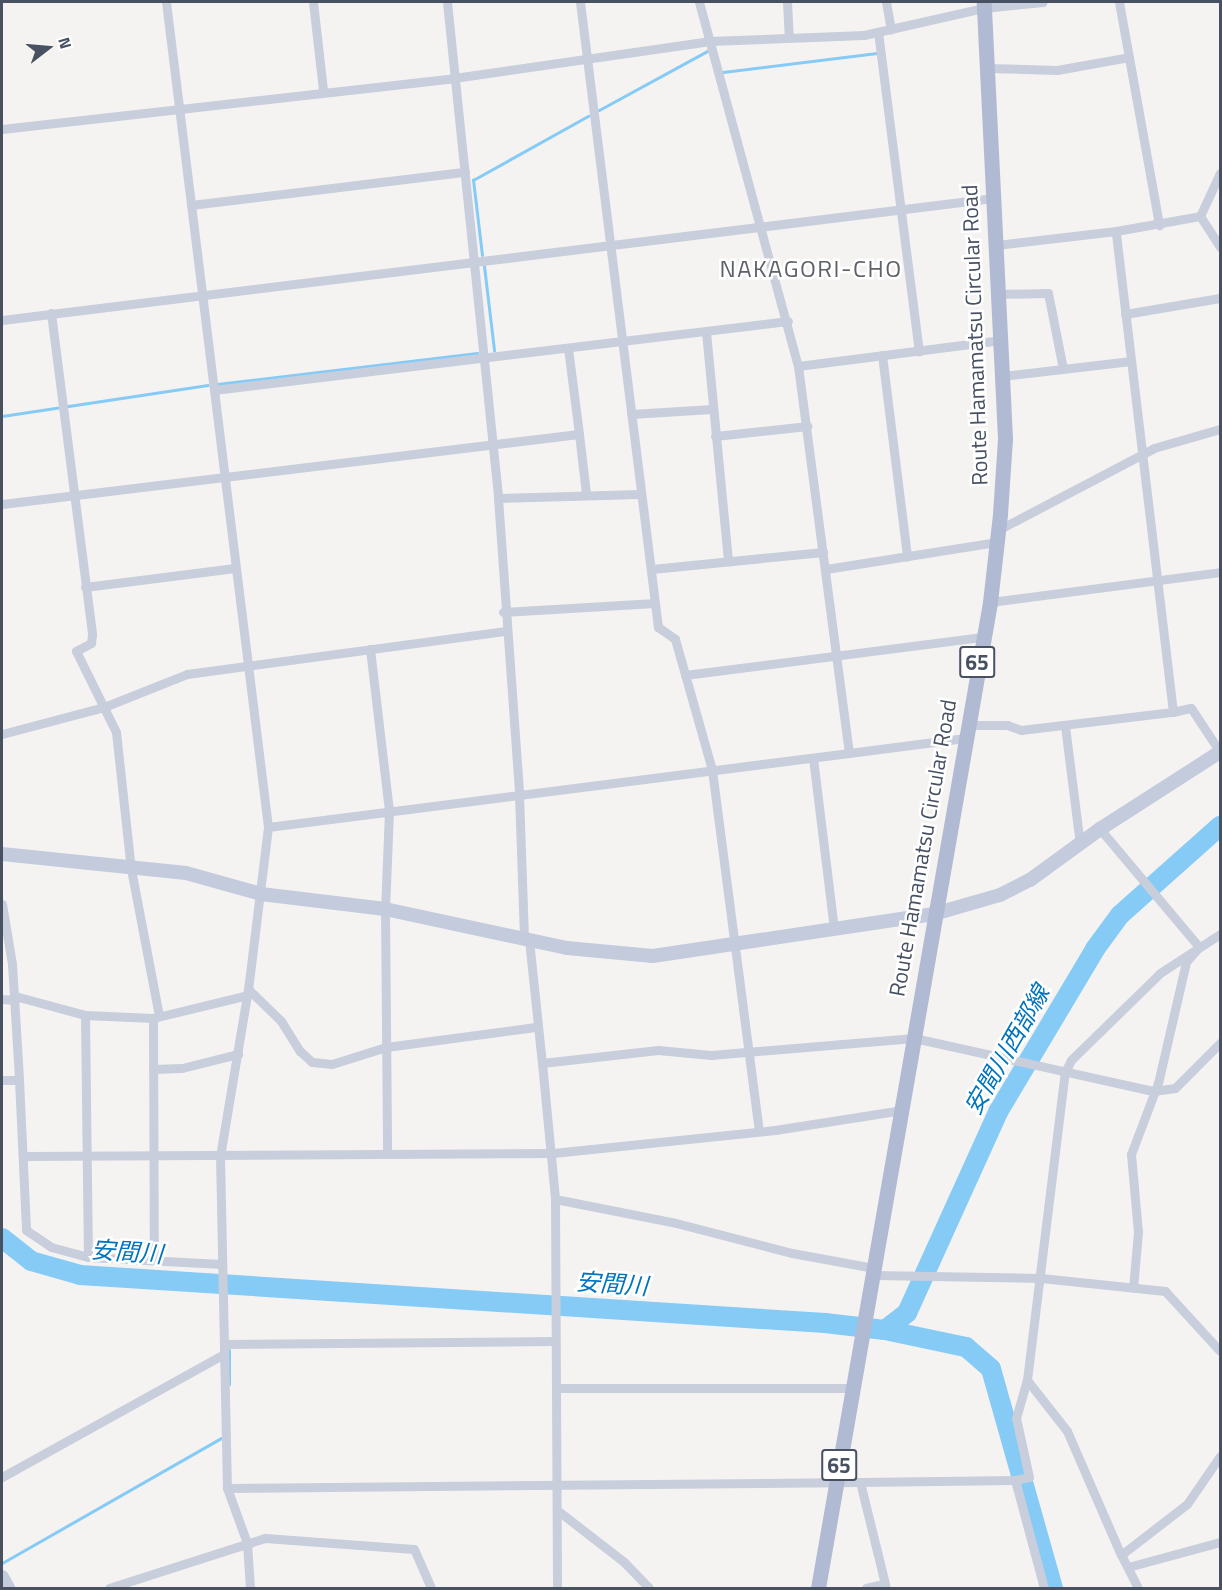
<!DOCTYPE html>
<meta charset="utf-8">
<style>
body{margin:0}
#map{position:relative;width:1222px;height:1590px;overflow:hidden;background:#f5f3f2;font-family:"Titillium Web","Noto Sans JP",sans-serif}
div>[style]{position:absolute}
.stream>*{height:3px;margin:-1.5px;padding:0 1.5px;transform-origin:1.5px;border-radius:1.5px;background:#86cbf6}
.river>*{height:20px;margin:-10px;padding:0 10px;transform-origin:10px;border-radius:10px;background:#86cbf6}
.street>*{height:9px;margin:-4.5px;padding:0 4.5px;transform-origin:4.5px;border-radius:4.5px;background:#c8cedb}
.secondary>*{height:14px;margin:-7px;padding:0 7px;transform-origin:7px;border-radius:7px;background:#c3cbdc}
.primary>*{height:15px;margin:-7.5px;padding:0 7.5px;transform-origin:7.5px;border-radius:7.5px;background:#b0bbd3}
span{translate:-50% -50%;white-space:nowrap;text-align:center;line-height:1.15;-webkit-text-stroke:5px #fff;paint-order:stroke}
.shield-label span{padding:2px 4px;background:#fff;border:2px solid;border-radius:4px;-webkit-text-stroke-width:0}
.shield-label{font-size:21px;color:#475162;font-weight:700}
.street-label{font-size:22px;color:#475162}
.neighbourhood-label{font-size:24px;color:#5e6168;letter-spacing:1.5px}
.water-label{font-size:24px;color:#0074bd;font-style:italic}
.frame{position:absolute;inset:0;border:3px solid #475162;pointer-events:none}
.north{position:absolute;left:18px;top:18px;width:60px;height:60px;-webkit-text-stroke:4px #fff;paint-order:stroke;rotate:74deg;font-size:16px;font-weight:700;line-height:24px;text-align:center;color:#475162}
.north::after{content:'';display:block;margin:auto;width:21px;height:27px;background:#475162;clip-path:polygon(50% 0,100% 100%,50% 72%,0 100%)}
</style>
<div id="map">
<div class="stream">
<div style="left:723px;top:72px;width:155px;rotate:-7deg"></div>
<div style="left:599px;top:110px;width:123px;rotate:-28.6deg"></div>
<div style="left:482px;top:255px;width:76px;rotate:-96.8deg"></div>
<div style="left:473px;top:180px;width:132px;rotate:-29.1deg"></div>
<div style="left:484px;top:266px;width:85px;rotate:83.2deg"></div>
<div style="left:217px;top:384px;width:262px;rotate:-6.8deg"></div>
<div style="left:2px;top:416px;width:208px;rotate:-8.6deg"></div>
<div style="left:229px;top:1350px;width:34px;rotate:90deg"></div>
<div style="left:2px;top:1563px;width:252px;rotate:-29.7deg"></div>
</div>
<div class="river">
<div style="left:2px;top:1238px;width:37px;rotate:38deg"></div>
<div style="left:31px;top:1261px;width:51px;rotate:15.9deg"></div>
<div style="left:80px;top:1275px;width:747px;rotate:3.69deg"></div>
<div style="left:825px;top:1323px;width:60px;rotate:6.7deg"></div>
<div style="left:885px;top:1330px;width:83px;rotate:11.9deg"></div>
<div style="left:966px;top:1347px;width:33px;rotate:41deg"></div>
<div style="left:991px;top:1369px;width:228px;rotate:74.2deg"></div>
<div style="left:885px;top:1330px;width:28px;rotate:-38deg"></div>
<div style="left:907px;top:1313px;width:221px;rotate:-65.6deg"></div>
<div style="left:998px;top:1112px;width:190px;rotate:-59.2deg"></div>
<div style="left:1095px;top:949px;width:42px;rotate:-53.7deg"></div>
<div style="left:1120px;top:915px;width:134px;rotate:-41.7deg"></div>
</div>
<div class="street">
<div style="left:166px;top:2px;width:831px;rotate:82.95deg"></div>
<div style="left:268px;top:827px;width:163px;rotate:97deg"></div>
<div style="left:248px;top:989px;width:169px;rotate:99.5deg"></div>
<div style="left:220px;top:1156px;width:332px;rotate:88.8deg"></div>
<div style="left:313px;top:2px;width:89px;rotate:83.5deg"></div>
<div style="left:447px;top:2px;width:499px;rotate:84.1deg"></div>
<div style="left:498px;top:498px;width:297px;rotate:85.9deg"></div>
<div style="left:519px;top:794px;width:145px;rotate:88deg"></div>
<div style="left:580px;top:2px;width:630px;rotate:82.89deg"></div>
<div style="left:658px;top:627px;width:21px;rotate:35deg"></div>
<div style="left:675px;top:639px;width:136px;rotate:74.2deg"></div>
<div style="left:712px;top:770px;width:363px;rotate:82.6deg"></div>
<div style="left:699px;top:2px;width:377px;rotate:74.8deg"></div>
<div style="left:798px;top:366px;width:390px;rotate:82.5deg"></div>
<div style="left:849px;top:753px;width:117px;rotate:-7.4deg"></div>
<div style="left:787px;top:2px;width:35px;rotate:87deg"></div>
<div style="left:886px;top:2px;width:28px;rotate:80deg"></div>
<div style="left:1119px;top:2px;width:227px;rotate:79.8deg"></div>
<div style="left:878px;top:32px;width:322px;rotate:82.7deg"></div>
<div style="left:987px;top:68px;width:70px;rotate:1.6deg"></div>
<div style="left:1057px;top:70px;width:73px;rotate:-10.2deg"></div>
<div style="left:2px;top:129px;width:455px;rotate:-6.4deg"></div>
<div style="left:454px;top:78px;width:259px;rotate:-8.2deg"></div>
<div style="left:710px;top:41px;width:154px;rotate:-2.2deg"></div>
<div style="left:864px;top:35px;width:123px;rotate:-12.7deg"></div>
<div style="left:984px;top:8px;width:59px;rotate:-5.8deg"></div>
<div style="left:1220px;top:173px;width:47px;rotate:114.9deg"></div>
<div style="left:1200px;top:216px;width:37px;rotate:57deg"></div>
<div style="left:191px;top:205px;width:276px;rotate:-6.9deg"></div>
<div style="left:997px;top:245px;width:120px;rotate:-6.7deg"></div>
<div style="left:999px;top:294px;width:49px;rotate:-1.2deg"></div>
<div style="left:1048px;top:293px;width:77px;rotate:78.8deg"></div>
<div style="left:51px;top:313px;width:324px;rotate:82.7deg"></div>
<div style="left:92px;top:634px;width:9px;rotate:96deg"></div>
<div style="left:91px;top:643px;width:17px;rotate:152deg"></div>
<div style="left:76px;top:651px;width:90px;rotate:63.7deg"></div>
<div style="left:116px;top:732px;width:138px;rotate:83.8deg"></div>
<div style="left:131px;top:869px;width:150px;rotate:79.2deg"></div>
<div style="left:1125px;top:314px;width:96px;rotate:-9.6deg"></div>
<div style="left:2px;top:320px;width:999px;rotate:-7.01deg"></div>
<div style="left:706px;top:332px;width:230px;rotate:84.5deg"></div>
<div style="left:568px;top:348px;width:87px;rotate:82.7deg"></div>
<div style="left:882px;top:355px;width:203px;rotate:82.9deg"></div>
<div style="left:798px;top:366px;width:205px;rotate:-7.3deg"></div>
<div style="left:1003px;top:376px;width:129px;rotate:-6.7deg"></div>
<div style="left:214px;top:390px;width:578px;rotate:-6.85deg"></div>
<div style="left:631px;top:414px;width:81px;rotate:-3.5deg"></div>
<div style="left:715px;top:436px;width:93px;rotate:-6.2deg"></div>
<div style="left:498px;top:498px;width:142px;rotate:-1.6deg"></div>
<div style="left:2px;top:504px;width:581px;rotate:-6.92deg"></div>
<div style="left:579px;top:434px;width:60px;rotate:83.3deg"></div>
<div style="left:998px;top:530px;width:176px;rotate:-27.7deg"></div>
<div style="left:1154px;top:448px;width:69px;rotate:-16.1deg"></div>
<div style="left:652px;top:569px;width:172px;rotate:-5.7deg"></div>
<div style="left:826px;top:569px;width:172px;rotate:-9deg"></div>
<div style="left:85px;top:587px;width:151px;rotate:-7.2deg"></div>
<div style="left:990px;top:602px;width:232px;rotate:-7.4deg"></div>
<div style="left:503px;top:612px;width:152px;rotate:-3.4deg"></div>
<div style="left:370px;top:649px;width:163px;rotate:83.3deg"></div>
<div style="left:389px;top:811px;width:98px;rotate:92.3deg"></div>
<div style="left:385px;top:909px;width:245px;rotate:89.5deg"></div>
<div style="left:685px;top:675px;width:300px;rotate:-7.3deg"></div>
<div style="left:1173px;top:712px;width:18px;rotate:-13deg"></div>
<div style="left:1191px;top:708px;width:53px;rotate:56.6deg"></div>
<div style="left:967px;top:725px;width:40px"></div>
<div style="left:1007px;top:725px;width:15px;rotate:20deg"></div>
<div style="left:1021px;top:730px;width:153px;rotate:-6.8deg"></div>
<div style="left:1173px;top:712px;width:484px;rotate:-96.8deg"></div>
<div style="left:1116px;top:231px;width:85px;rotate:-10.1deg"></div>
<div style="left:1065px;top:726px;width:120px;rotate:82.8deg"></div>
<div style="left:2px;top:734px;width:106px;rotate:-14.8deg"></div>
<div style="left:104px;top:707px;width:89px;rotate:-21.7deg"></div>
<div style="left:187px;top:674px;width:322px;rotate:-7.7deg"></div>
<div style="left:813px;top:758px;width:172px;rotate:83deg"></div>
<div style="left:268px;top:827px;width:586px;rotate:-7.26deg"></div>
<div style="left:1100px;top:829px;width:154px;rotate:50deg"></div>
<div style="left:1199px;top:947px;width:20px;rotate:131deg"></div>
<div style="left:1186px;top:962px;width:124px;rotate:103deg"></div>
<div style="left:1158px;top:1083px;width:76px;rotate:110.8deg"></div>
<div style="left:1131px;top:1154px;width:78px;rotate:84.9deg"></div>
<div style="left:1138px;top:1232px;width:56px;rotate:95.1deg"></div>
<div style="left:2px;top:904px;width:61px;rotate:80.5deg"></div>
<div style="left:12px;top:964px;width:116px;rotate:86.5deg"></div>
<div style="left:19px;top:1080px;width:17px;rotate:180deg"></div>
<div style="left:529px;top:940px;width:124px;rotate:84deg"></div>
<div style="left:542px;top:1063px;width:117px;rotate:-6.4deg"></div>
<div style="left:658px;top:1050px;width:53px;rotate:5.4deg"></div>
<div style="left:711px;top:1055px;width:204px;rotate:-4.8deg"></div>
<div style="left:914px;top:1038px;width:246px;rotate:12.5deg"></div>
<div style="left:1154px;top:1091px;width:21px;rotate:-8deg"></div>
<div style="left:1175px;top:1088px;width:64px;rotate:-45deg"></div>
<div style="left:248px;top:989px;width:46px;rotate:44.1deg"></div>
<div style="left:281px;top:1021px;width:36px;rotate:58deg"></div>
<div style="left:300px;top:1051px;width:16px;rotate:43deg"></div>
<div style="left:312px;top:1062px;width:20px;rotate:6deg"></div>
<div style="left:332px;top:1064px;width:57px;rotate:-17.5deg"></div>
<div style="left:386px;top:1047px;width:151px;rotate:-7.6deg"></div>
<div style="left:15px;top:996px;width:73px;rotate:15.2deg"></div>
<div style="left:85px;top:1015px;width:68px;rotate:2.5deg"></div>
<div style="left:153px;top:1018px;width:94px;rotate:-13.6deg"></div>
<div style="left:2px;top:999px;width:13px;rotate:4deg"></div>
<div style="left:85px;top:1015px;width:242px;rotate:89.3deg"></div>
<div style="left:153px;top:1018px;width:242px;rotate:89.8deg"></div>
<div style="left:542px;top:1063px;width:137px;rotate:84.5deg"></div>
<div style="left:555px;top:1199px;width:389px;rotate:89.7deg"></div>
<div style="left:153px;top:1069px;width:29px;rotate:-2deg"></div>
<div style="left:182px;top:1068px;width:58px;rotate:-14deg"></div>
<div style="left:19px;top:1080px;width:150px;rotate:87.3deg"></div>
<div style="left:26px;top:1230px;width:30px;rotate:34deg"></div>
<div style="left:51px;top:1247px;width:38px;rotate:15deg"></div>
<div style="left:88px;top:1257px;width:134px;rotate:3deg"></div>
<div style="left:24px;top:1156px;width:529px;rotate:-0.32deg"></div>
<div style="left:553px;top:1153px;width:223px;rotate:-5.9deg"></div>
<div style="left:775px;top:1130px;width:129px;rotate:-8.9deg"></div>
<div style="left:555px;top:1199px;width:123px;rotate:11.2deg"></div>
<div style="left:676px;top:1223px;width:120px;rotate:14.5deg"></div>
<div style="left:792px;top:1253px;width:83px;rotate:10.4deg"></div>
<div style="left:873px;top:1275px;width:168px;rotate:1deg"></div>
<div style="left:1041px;top:1278px;width:125px;rotate:6deg"></div>
<div style="left:1165px;top:1291px;width:81px;rotate:47.5deg"></div>
<div style="left:224px;top:1344px;width:330px;rotate:-0.5deg"></div>
<div style="left:1027px;top:1380px;width:65px;rotate:51.9deg"></div>
<div style="left:1067px;top:1431px;width:135px;rotate:66.5deg"></div>
<div style="left:556px;top:1388px;width:294px"></div>
<div style="left:2px;top:1477px;width:254px;rotate:-29deg"></div>
<div style="left:1015px;top:1480px;width:112px;rotate:75deg"></div>
<div style="left:860px;top:1482px;width:155px;rotate:-0.7deg"></div>
<div style="left:1015px;top:1480px;width:14px;rotate:-12deg"></div>
<div style="left:1029px;top:1477px;width:60px;rotate:-102.4deg"></div>
<div style="left:1016px;top:1418px;width:40px;rotate:-74deg"></div>
<div style="left:1027px;top:1380px;width:310px;rotate:-83deg"></div>
<div style="left:1065px;top:1072px;width:13px;rotate:-63deg"></div>
<div style="left:1071px;top:1060px;width:124px;rotate:-44.3deg"></div>
<div style="left:1160px;top:973px;width:72px;rotate:-33deg"></div>
<div style="left:557px;top:1510px;width:85px;rotate:37.8deg"></div>
<div style="left:624px;top:1562px;width:36px;rotate:46deg"></div>
<div style="left:1128px;top:1567px;width:95px;rotate:-15.2deg"></div>
<div style="left:109px;top:1588px;width:164px;rotate:-17.8deg"></div>
<div style="left:265px;top:1538px;width:149px;rotate:4.2deg"></div>
<div style="left:414px;top:1549px;width:43px;rotate:66.4deg"></div>
<div style="left:250px;top:1588px;width:45px;rotate:-93.8deg"></div>
<div style="left:247px;top:1543px;width:59px;rotate:-110deg"></div>
<div style="left:227px;top:1488px;width:633px;rotate:-0.54deg"></div>
<div style="left:860px;top:1482px;width:109px;rotate:76.2deg"></div>
<div style="left:866px;top:1588px;width:18px;rotate:-13deg"></div>
<div style="left:1138px;top:1588px;width:37px;rotate:-117deg"></div>
<div style="left:1121px;top:1555px;width:83px;rotate:-37.7deg"></div>
<div style="left:1187px;top:1504px;width:58px;rotate:-55.5deg"></div>
</div>
<div class="secondary">
<div style="left:2px;top:854px;width:185px;rotate:5.9deg"></div>
<div style="left:186px;top:873px;width:78px;rotate:15.6deg"></div>
<div style="left:261px;top:894px;width:125px;rotate:6.9deg"></div>
<div style="left:385px;top:909px;width:186px;rotate:12.1deg"></div>
<div style="left:567px;top:948px;width:86px;rotate:5.3deg"></div>
<div style="left:653px;top:956px;width:284px;rotate:-8.5deg"></div>
<div style="left:934px;top:914px;width:69px;rotate:-16.1deg"></div>
<div style="left:1000px;top:895px;width:34px;rotate:-27deg"></div>
<div style="left:1030px;top:880px;width:87px;rotate:-36.1deg"></div>
<div style="left:1100px;top:829px;width:143px;rotate:-32.7deg"></div>
<div style="left:2px;top:1577px;width:13px;rotate:61deg"></div>
</div>
<div class="primary">
<div style="left:818px;top:1588px;width:1001px;rotate:-80.1deg"></div>
<div style="left:990px;top:602px;width:89px;rotate:-83.5deg"></div>
<div style="left:1000px;top:514px;width:76px;rotate:-86.2deg"></div>
<div style="left:1005px;top:438px;width:437px;rotate:-92.8deg"></div>
</div>
<div class="shield-label">
<span style="left:977px;top:662px">65</span>
<span style="left:839px;top:1465px">65</span>
</div>
<div class="street-label">
<span style="left:975px;top:335px;rotate:-92deg">Route Hamamatsu Circular Road</span>
<span style="left:923px;top:848px;rotate:-80deg">Route Hamamatsu Circular Road</span>
</div>
<div class="neighbourhood-label">
<span style="left:811px;top:269px">NAKAGORI-CHO</span>
</div>
<div class="water-label">
<span style="left:1007px;top:1050px;rotate:-60deg">安間川西部線</span>
<span style="left:127px;top:1252px;rotate:4deg">安間川</span>
<span style="left:612px;top:1284px;rotate:4deg">安間川</span>
</div>
<div class="frame"></div>
<div class="north">N</div>
</div>
